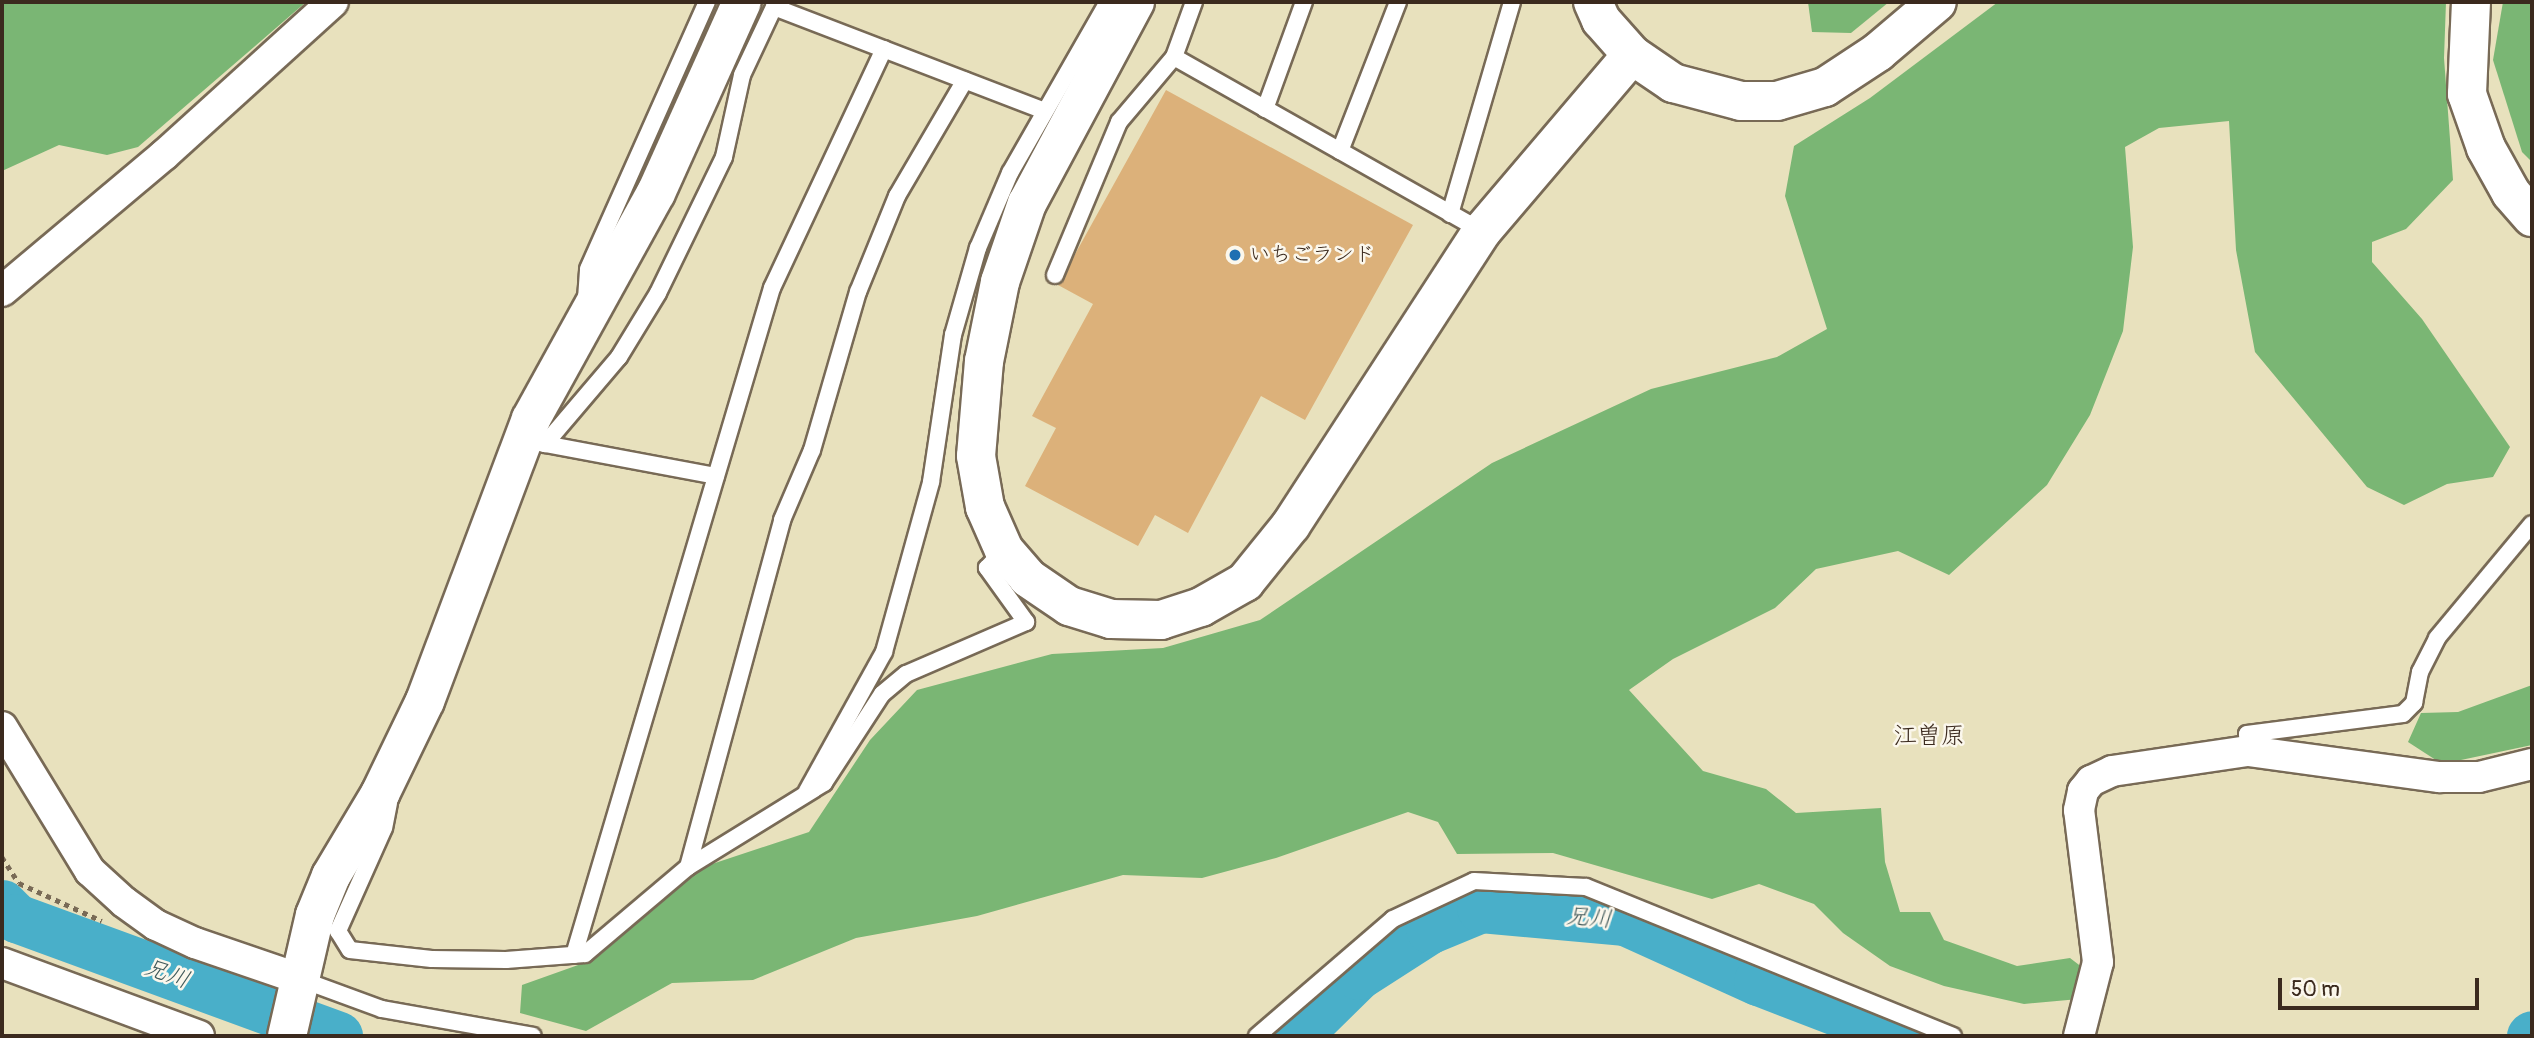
<!DOCTYPE html>
<meta charset="utf-8">
<style>
body{margin:0}
#map{position:relative;width:2534px;height:1038px;overflow:hidden;background:#e8e1bd;font-family:Pangolin,"Klee One",sans-serif}
div>[style]{position:absolute}
.forest>*{inset:0;background:#7ab674}
.river>*{height:49px;margin:-24.5px;padding:0 24.5px;transform-origin:24.5px;border-radius:24.5px;background:#49afc9}
.building>*{inset:0;background:#dcb17a}
.path>*{height:4.5px;margin-top:-2.25px;transform-origin:0;background:repeating-linear-gradient(90deg,#786a56 0 5px,transparent 0 10px)}
.roads{filter:drop-shadow(2px 0 #786a56) drop-shadow(-2px 0 #786a56) drop-shadow(0 2px #786a56) drop-shadow(0 -2px #786a56)}
.service>*{height:16px;margin:-8px;padding:0 8px;transform-origin:8px;border-radius:8px;background:#fff}
.minor>*{height:30px;margin:-15px;padding:0 15px;transform-origin:15px;border-radius:15px;background:#fff}
.tertiary>*{height:38px;margin:-19px;padding:0 19px;transform-origin:19px;border-radius:19px;background:#fff}
.dots>*{width:19px;height:19px;translate:-50% -50%;box-sizing:border-box;border:4px solid #fbf7ec;border-radius:50%}
span{translate:-50% -50%;white-space:nowrap;text-align:center;line-height:1.15;-webkit-text-stroke:5px #fbf7ec;paint-order:stroke}
.poi-label{font-size:21px;color:#3b2a1e}
.left{translate:0 -50%;text-align:left}
.water-label{font-size:23px;color:#40595a;font-style:italic}
.quarter-label{font-size:24px;color:#3b2a1e}
.frame{position:absolute;inset:0;border:4px solid #3b2a1e;pointer-events:none}
.scale{position:absolute;left:2278px;top:978px;width:201px;height:32px;box-sizing:border-box;border:4px solid #3b2a1e;border-top:0;padding-left:9px;font-size:21px;line-height:24px;white-space:nowrap;color:#3b2a1e;-webkit-text-stroke:5px #fbf7ec;paint-order:stroke}
</style>
<div id="map">
<div class="forest">
<div style="clip-path:polygon(2px 2px,306px 2px,138px 147px,107px 155px,59px 145px,2px 171px)"></div>
<div style="clip-path:polygon(1808px 2px,1889px 2px,1851px 33px,1812px 32px)"></div>
<div style="clip-path:polygon(1998px 2px,2446px 2px,2444px 58px,2453px 180px,2406px 229px,2372px 242px,2372px 262px,2422px 319px,2510px 447px,2493px 477px,2447px 484px,2404px 505px,2367px 487px,2255px 352px,2236px 250px,2229px 121px,2159px 128px,2125px 147px,2133px 247px,2123px 331px,2090px 415px,2047px 485px,1949px 575px,1898px 551px,1816px 569px,1775px 608px,1673px 659px,1629px 690px,1703px 771px,1766px 789px,1796px 813px,1881px 808px,1885px 862px,1900px 912px,1930px 912px,1944px 940px,2017px 966px,2070px 958px,2087px 971px,2079px 999px,2024px 1004px,1944px 986px,1890px 966px,1843px 933px,1814px 904px,1759px 884px,1712px 899px,1553px 853px,1457px 854px,1438px 822px,1408px 812px,1276px 858px,1202px 878px,1123px 875px,977px 916px,856px 938px,753px 980px,672px 983px,586px 1031px,520px 1013px,522px 985px,595px 959px,703px 867px,809px 832px,870px 740px,917px 690px,1052px 654px,1163px 648px,1260px 620px,1492px 463px,1651px 389px,1777px 357px,1827px 329px,1785px 196px,1794px 146px,1870px 98px)"></div>
<div style="clip-path:polygon(2503px 2px,2532px 2px,2532px 162px,2522px 152px,2493px 60px)"></div>
<div style="clip-path:polygon(2532px 685px,2532px 745px,2442px 764px,2408px 742px,2421px 713px,2458px 712px)"></div>
</div>
<div class="river">
<div style="left:2px;top:904px;width:20px;rotate:45deg"></div>
<div style="left:16px;top:918px;width:343px;rotate:20.1deg"></div>
<div style="left:1296px;top:1036px;width:87px;rotate:-44.5deg"></div>
<div style="left:1358px;top:975px;width:85px;rotate:-32.6deg"></div>
<div style="left:1430px;top:929px;width:55px;rotate:-22.4deg"></div>
<div style="left:1481px;top:908px;width:145px;rotate:5.2deg"></div>
<div style="left:1625px;top:921px;width:146px;rotate:24.3deg"></div>
<div style="left:1758px;top:981px;width:153px;rotate:21deg"></div>
<div style="left:2531px;top:1036px;width:1px;rotate:-45deg"></div>
</div>
<div class="building">
<div style="clip-path:polygon(1166px 90px,1413px 225px,1305px 420px,1261px 396px,1188px 533px,1155px 515px,1138px 546px,1025px 486px,1056px 428px,1032px 416px,1093px 304px,1058px 285px)"></div>
</div>
<div class="path">
<div style="left:2px;top:857px;width:31px;rotate:57deg"></div>
<div style="left:19px;top:883px;width:91px;rotate:24.6deg"></div>
</div>
<div class="roads">
<div class="service">
<div style="left:1174px;top:57px;width:354px;rotate:29.5deg"></div>
<div style="left:1265px;top:109px;width:114px;rotate:-70deg"></div>
<div style="left:1340px;top:151px;width:160px;rotate:-68.7deg"></div>
<div style="left:1450px;top:214px;width:221px;rotate:-73.7deg"></div>
<div style="left:1055px;top:275px;width:166px;rotate:-67.3deg"></div>
<div style="left:1119px;top:122px;width:85px;rotate:-49.8deg"></div>
<div style="left:1174px;top:57px;width:59px;rotate:-70deg"></div>
<div style="left:586px;top:299px;width:30px;rotate:-86deg"></div>
<div style="left:588px;top:269px;width:292px;rotate:-66deg"></div>
<div style="left:523px;top:439px;width:23px;rotate:13deg"></div>
<div style="left:545px;top:444px;width:114px;rotate:-49.6deg"></div>
<div style="left:619px;top:357px;width:75px;rotate:-58.6deg"></div>
<div style="left:658px;top:293px;width:151px;rotate:-64.1deg"></div>
<div style="left:724px;top:157px;width:84px;rotate:-77.6deg"></div>
<div style="left:742px;top:75px;width:75px;rotate:-64.8deg"></div>
<div style="left:774px;top:7px;width:290px;rotate:21deg"></div>
<div style="left:545px;top:444px;width:174px;rotate:10.6deg"></div>
<div style="left:2248px;top:751px;width:17px;rotate:-93deg"></div>
<div style="left:2247px;top:734px;width:157px;rotate:-7.3deg"></div>
<div style="left:2403px;top:714px;width:16px;rotate:-45deg"></div>
<div style="left:2414px;top:703px;width:32px;rotate:-79deg"></div>
<div style="left:2420px;top:672px;width:38px;rotate:-63deg"></div>
<div style="left:2437px;top:638px;width:148px;rotate:-50.2deg"></div>
<div style="left:807px;top:791px;width:159px;rotate:-61deg"></div>
<div style="left:884px;top:652px;width:176px;rotate:-74.5deg"></div>
<div style="left:931px;top:482px;width:149px;rotate:-81.5deg"></div>
<div style="left:953px;top:335px;width:91px;rotate:-74deg"></div>
<div style="left:978px;top:248px;width:82px;rotate:-66.9deg"></div>
<div style="left:1010px;top:173px;width:197px;rotate:-60.2deg"></div>
<div style="left:389px;top:803px;width:25px;rotate:101deg"></div>
<div style="left:384px;top:828px;width:113px;rotate:114.1deg"></div>
<div style="left:338px;top:931px;width:22px;rotate:58deg"></div>
<div style="left:350px;top:950px;width:82px;rotate:6.3deg"></div>
<div style="left:432px;top:959px;width:74px;rotate:0.8deg"></div>
<div style="left:506px;top:960px;width:79px;rotate:-4.3deg"></div>
<div style="left:585px;top:954px;width:135px;rotate:-40.2deg"></div>
<div style="left:688px;top:867px;width:160px;rotate:-31.7deg"></div>
<div style="left:824px;top:783px;width:106px;rotate:-56.9deg"></div>
<div style="left:882px;top:694px;width:31px;rotate:-40deg"></div>
<div style="left:906px;top:674px;width:131px;rotate:-23.4deg"></div>
<div style="left:1026px;top:622px;width:67px;rotate:-125.8deg"></div>
<div style="left:987px;top:568px;width:25px;rotate:-47deg"></div>
<div style="left:688px;top:867px;width:360px;rotate:-74.8deg"></div>
<div style="left:782px;top:520px;width:76px;rotate:-66.8deg"></div>
<div style="left:812px;top:450px;width:165px;rotate:-73.8deg"></div>
<div style="left:858px;top:292px;width:104px;rotate:-67.9deg"></div>
<div style="left:897px;top:196px;width:134px;rotate:-59.6deg"></div>
<div style="left:574px;top:955px;width:696px;rotate:-73.47deg"></div>
<div style="left:772px;top:288px;width:264px;rotate:-64.9deg"></div>
<div style="left:300px;top:979px;width:87px;rotate:20.1deg"></div>
<div style="left:382px;top:1009px;width:153px;rotate:10.1deg"></div>
<div style="left:1257px;top:1036px;width:179px;rotate:-40.7deg"></div>
<div style="left:1393px;top:919px;width:89px;rotate:-25.1deg"></div>
<div style="left:1474px;top:881px;width:112px;rotate:3.1deg"></div>
<div style="left:1586px;top:887px;width:396px;rotate:22.1deg"></div>
</div>
<div class="minor">
<div style="left:2px;top:291px;width:212px;rotate:-40deg"></div>
<div style="left:164px;top:155px;width:228px;rotate:-42.2deg"></div>
<div style="left:2px;top:727px;width:169px;rotate:58.6deg"></div>
<div style="left:90px;top:871px;width:46px;rotate:42.4deg"></div>
<div style="left:124px;top:902px;width:39px;rotate:36deg"></div>
<div style="left:156px;top:925px;width:43px;rotate:24.8deg"></div>
<div style="left:195px;top:943px;width:108px;rotate:18.9deg"></div>
<div style="left:2px;top:963px;width:210px;rotate:20.3deg"></div>
<div style="left:2079px;top:1036px;width:76px;rotate:-75.6deg"></div>
<div style="left:2098px;top:962px;width:153px;rotate:-97.1deg"></div>
<div style="left:2079px;top:810px;width:19px;rotate:-78deg"></div>
<div style="left:2083px;top:791px;width:13px;rotate:-51deg"></div>
<div style="left:2091px;top:781px;width:23px;rotate:-25deg"></div>
<div style="left:2112px;top:771px;width:137px;rotate:-8.4deg"></div>
<div style="left:2248px;top:751px;width:193px;rotate:7.8deg"></div>
<div style="left:2439px;top:777px;width:40px"></div>
<div style="left:2479px;top:777px;width:55px;rotate:-13.8deg"></div>
</div>
<div class="tertiary">
<div style="left:1135px;top:2px;width:228px;rotate:118.2deg"></div>
<div style="left:1027px;top:203px;width:83px;rotate:108.9deg"></div>
<div style="left:1000px;top:282px;width:81px;rotate:101.4deg"></div>
<div style="left:984px;top:361px;width:95px;rotate:94.8deg"></div>
<div style="left:976px;top:456px;width:52px;rotate:80deg"></div>
<div style="left:985px;top:507px;width:47px;rotate:66.2deg"></div>
<div style="left:1004px;top:550px;width:37px;rotate:49deg"></div>
<div style="left:1028px;top:578px;width:50px;rotate:34.3deg"></div>
<div style="left:1069px;top:606px;width:44px;rotate:17.2deg"></div>
<div style="left:1111px;top:619px;width:50px;rotate:1.1deg"></div>
<div style="left:1161px;top:620px;width:42px;rotate:-18deg"></div>
<div style="left:1201px;top:607px;width:51px;rotate:-29.6deg"></div>
<div style="left:1245px;top:582px;width:73px;rotate:-51.1deg"></div>
<div style="left:1291px;top:525px;width:351px;rotate:-57deg"></div>
<div style="left:1482px;top:231px;width:231px;rotate:-49.6deg"></div>
<div style="left:1593px;top:2px;width:20px;rotate:66deg"></div>
<div style="left:1601px;top:20px;width:47px;rotate:48.5deg"></div>
<div style="left:1632px;top:55px;width:50px;rotate:34.3deg"></div>
<div style="left:1673px;top:83px;width:70px;rotate:14.8deg"></div>
<div style="left:1741px;top:101px;width:36px"></div>
<div style="left:1777px;top:101px;width:50px;rotate:-16.3deg"></div>
<div style="left:1825px;top:87px;width:64px;rotate:-33.4deg"></div>
<div style="left:1878px;top:52px;width:77px;rotate:-40.3deg"></div>
<div style="left:2471px;top:2px;width:92px;rotate:92.5deg"></div>
<div style="left:2467px;top:94px;width:57px;rotate:70.6deg"></div>
<div style="left:2486px;top:148px;width:51px;rotate:60.9deg"></div>
<div style="left:2511px;top:193px;width:32px;rotate:49deg"></div>
<div style="left:287px;top:1036px;width:124px;rotate:-77deg"></div>
<div style="left:315px;top:915px;width:42px;rotate:-67.7deg"></div>
<div style="left:331px;top:876px;width:96px;rotate:-59.1deg"></div>
<div style="left:380px;top:794px;width:103px;rotate:-64.2deg"></div>
<div style="left:425px;top:701px;width:301px;rotate:-69.4deg"></div>
<div style="left:531px;top:419px;width:258px;rotate:-61.1deg"></div>
<div style="left:656px;top:193px;width:209px;rotate:-65.8deg"></div>
</div>
</div>
<div class="dots">
<div style="left:1235px;top:255px;background:#1f6fb2"></div>
</div>
<div class="poi-label">
<span class="left" style="left:1249px;top:255px">いちごランド</span>
</div>
<div class="water-label">
<span style="left:1589px;top:918px;rotate:5deg">兄川</span>
<span style="left:167px;top:974px;rotate:20deg">兄川</span>
</div>
<div class="quarter-label">
<span style="left:1929px;top:736px">江曽原</span>
</div>
<div class="frame"></div>
<div class="scale">50 m</div>
</div>
